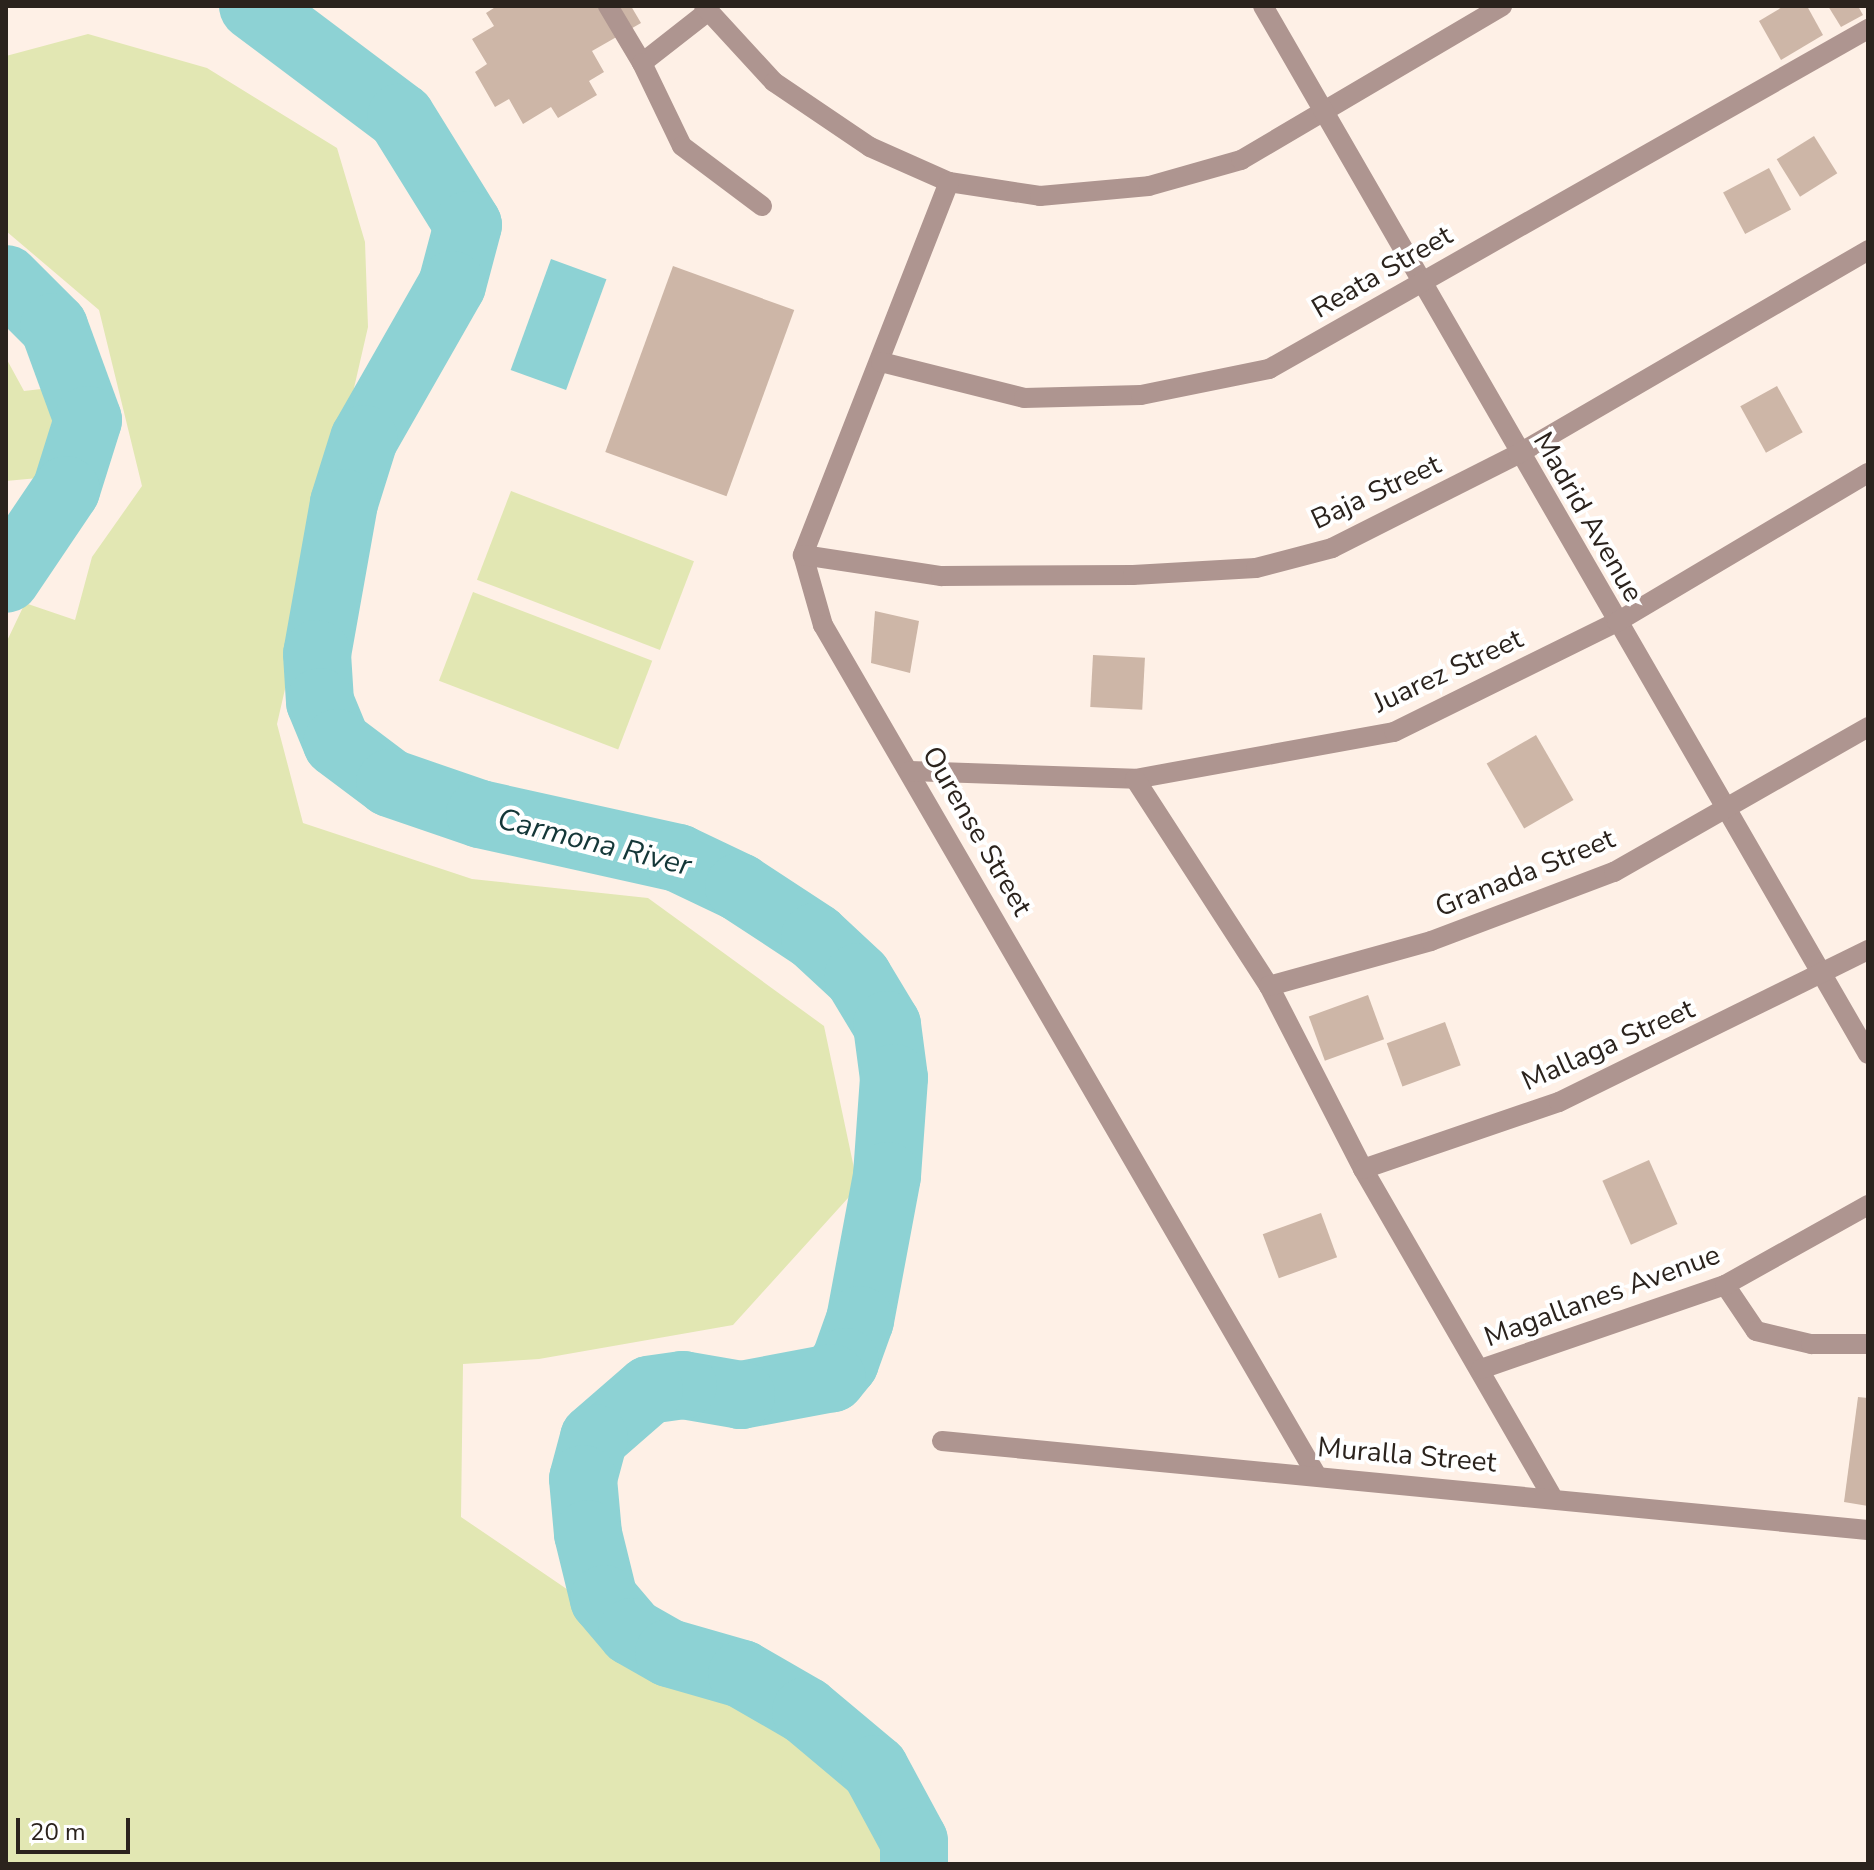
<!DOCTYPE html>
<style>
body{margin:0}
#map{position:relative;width:1874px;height:1870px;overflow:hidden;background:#fef0e6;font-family:"Nunito Sans",sans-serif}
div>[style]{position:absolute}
.green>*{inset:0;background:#e2e7b3;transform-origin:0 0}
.water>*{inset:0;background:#8dd2d4;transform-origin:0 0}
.river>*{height:68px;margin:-34px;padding:0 34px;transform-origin:34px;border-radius:34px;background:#8dd2d4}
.building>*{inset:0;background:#cdb6a7;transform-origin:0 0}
.minor>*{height:20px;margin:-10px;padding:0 10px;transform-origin:10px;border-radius:10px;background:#ae9590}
span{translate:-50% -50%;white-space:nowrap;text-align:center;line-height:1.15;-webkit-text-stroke:8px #fff;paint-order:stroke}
.street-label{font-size:28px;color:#2b231d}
.water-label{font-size:30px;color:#143738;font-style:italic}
.frame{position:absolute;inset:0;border:8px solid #2b231d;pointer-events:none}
.scale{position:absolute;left:16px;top:1818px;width:114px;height:36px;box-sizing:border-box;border:4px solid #2b231d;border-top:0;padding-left:10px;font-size:24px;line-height:28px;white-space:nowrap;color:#2b231d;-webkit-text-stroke:6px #fff;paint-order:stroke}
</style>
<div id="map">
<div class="green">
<div style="clip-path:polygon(88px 34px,207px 68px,337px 148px,365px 242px,368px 327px,277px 724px,303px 823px,472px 879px,648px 898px,824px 1026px,858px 1187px,733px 1325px,539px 1359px,463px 1364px,461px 1517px,577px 1596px,723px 1674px,818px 1753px,890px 1797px,880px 1864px,6px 1864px,6px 643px,25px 603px,75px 620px,92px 557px,142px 486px,99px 310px,6px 231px,6px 56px)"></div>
<div style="clip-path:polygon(6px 358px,24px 391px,50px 388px,56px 406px,38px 478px,6px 481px)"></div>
<div style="left:511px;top:491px;width:196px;height:95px;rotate:21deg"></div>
<div style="left:473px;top:592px;width:192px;height:95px;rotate:21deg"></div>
</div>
<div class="water">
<div style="left:551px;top:259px;width:59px;height:118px;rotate:20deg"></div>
</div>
<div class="river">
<div style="left:253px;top:6px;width:185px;rotate:36.9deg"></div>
<div style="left:401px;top:117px;width:127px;rotate:58.2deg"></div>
<div style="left:468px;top:225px;width:62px;rotate:104.9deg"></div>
<div style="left:452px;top:285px;width:177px;rotate:119.7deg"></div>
<div style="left:364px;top:439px;width:67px;rotate:107.4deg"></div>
<div style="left:344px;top:503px;width:153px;rotate:100.1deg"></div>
<div style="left:317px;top:654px;width:48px;rotate:86.4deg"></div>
<div style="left:320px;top:702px;width:44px;rotate:67.5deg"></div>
<div style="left:337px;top:743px;width:66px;rotate:37deg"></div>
<div style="left:390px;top:783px;width:95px;rotate:19deg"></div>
<div style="left:480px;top:814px;width:203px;rotate:12.5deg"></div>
<div style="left:678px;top:858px;width:68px;rotate:25.4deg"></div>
<div style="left:739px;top:887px;width:91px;rotate:33.3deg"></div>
<div style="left:815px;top:937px;width:59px;rotate:42.9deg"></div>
<div style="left:858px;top:977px;width:56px;rotate:58.9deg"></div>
<div style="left:887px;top:1025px;width:53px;rotate:82.5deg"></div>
<div style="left:894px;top:1078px;width:98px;rotate:94.1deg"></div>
<div style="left:887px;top:1176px;width:147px;rotate:100.6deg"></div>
<div style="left:860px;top:1320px;width:45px;rotate:109.7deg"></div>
<div style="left:845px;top:1362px;width:21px;rotate:129deg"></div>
<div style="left:832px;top:1378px;width:93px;rotate:169.4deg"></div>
<div style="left:741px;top:1395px;width:59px;rotate:-170.2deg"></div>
<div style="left:683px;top:1385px;width:34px;rotate:172deg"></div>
<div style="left:649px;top:1390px;width:73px;rotate:138.9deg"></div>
<div style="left:594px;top:1438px;width:42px;rotate:105deg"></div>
<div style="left:583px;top:1479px;width:55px;rotate:84.8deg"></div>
<div style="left:588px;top:1534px;width:67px;rotate:76.2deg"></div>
<div style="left:604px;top:1599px;width:43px;rotate:49.7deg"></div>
<div style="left:632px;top:1632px;width:43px;rotate:29.6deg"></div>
<div style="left:669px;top:1653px;width:76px;rotate:16deg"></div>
<div style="left:742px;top:1674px;width:74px;rotate:30deg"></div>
<div style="left:806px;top:1711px;width:90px;rotate:40deg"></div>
<div style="left:875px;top:1769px;width:82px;rotate:61.6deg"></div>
<div style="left:914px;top:1841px;width:23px;rotate:90deg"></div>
<div style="left:6px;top:279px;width:68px;rotate:45deg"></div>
<div style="left:54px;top:327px;width:99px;rotate:69.9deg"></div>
<div style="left:88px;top:420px;width:73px;rotate:107.4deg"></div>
<div style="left:66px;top:490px;width:107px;rotate:124deg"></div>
</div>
<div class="building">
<div style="clip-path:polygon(497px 6px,631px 6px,641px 23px,592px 51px,604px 72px,589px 81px,597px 95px,558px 118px,551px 107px,523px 124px,509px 99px,495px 107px,475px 72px,487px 64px,472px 39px,494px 26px,486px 13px)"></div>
<div style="clip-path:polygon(1784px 6px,1807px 6px,1823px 35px,1781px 60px,1759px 21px)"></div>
<div style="clip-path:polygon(1828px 6px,1858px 6px,1863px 15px,1841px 27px)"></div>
<div style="left:1814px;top:136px;width:44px;height:44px;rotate:58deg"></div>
<div style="left:1769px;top:168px;width:47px;height:52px;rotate:62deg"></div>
<div style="left:673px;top:266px;width:129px;height:198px;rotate:20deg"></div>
<div style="left:1777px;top:386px;width:53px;height:42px;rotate:61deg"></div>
<div style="clip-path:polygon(875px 611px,919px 621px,910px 673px,871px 663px)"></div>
<div style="left:1093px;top:655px;width:52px;height:52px;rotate:3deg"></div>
<div style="left:1536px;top:735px;width:75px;height:57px;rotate:60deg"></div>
<div style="left:1368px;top:995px;width:47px;height:63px;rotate:70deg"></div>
<div style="left:1445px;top:1022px;width:46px;height:62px;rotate:70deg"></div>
<div style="left:1649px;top:1160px;width:70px;height:51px;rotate:66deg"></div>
<div style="left:1321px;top:1213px;width:47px;height:62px;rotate:70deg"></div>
<div style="clip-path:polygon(1858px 1397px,1868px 1398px,1868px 1506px,1844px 1502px)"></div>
</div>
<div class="minor">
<div style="left:608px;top:6px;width:66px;rotate:59.2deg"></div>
<div style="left:642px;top:63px;width:83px;rotate:-38.1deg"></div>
<div style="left:704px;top:6px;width:103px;rotate:47.4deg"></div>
<div style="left:774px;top:82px;width:116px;rotate:34.1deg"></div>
<div style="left:870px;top:147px;width:86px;rotate:23.9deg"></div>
<div style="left:949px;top:182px;width:92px;rotate:8.7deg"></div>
<div style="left:1040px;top:196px;width:109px;rotate:-5.2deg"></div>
<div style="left:1149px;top:186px;width:96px;rotate:-15.8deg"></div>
<div style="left:1241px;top:160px;width:303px;rotate:-30.5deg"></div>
<div style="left:1263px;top:6px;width:1210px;rotate:60deg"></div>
<div style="left:642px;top:63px;width:92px;rotate:64.3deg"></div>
<div style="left:682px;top:146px;width:100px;rotate:36.9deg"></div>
<div style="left:949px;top:182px;width:401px;rotate:111.4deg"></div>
<div style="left:803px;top:555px;width:73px;rotate:74.1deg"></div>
<div style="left:823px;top:625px;width:984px;rotate:59.87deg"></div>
<div style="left:881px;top:362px;width:147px;rotate:14.1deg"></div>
<div style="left:1024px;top:398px;width:117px;rotate:-1.5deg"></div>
<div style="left:1141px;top:395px;width:131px;rotate:-11.5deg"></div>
<div style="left:1269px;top:369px;width:689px;rotate:-29.58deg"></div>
<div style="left:803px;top:555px;width:140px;rotate:8.7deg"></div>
<div style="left:941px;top:576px;width:192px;rotate:-0.3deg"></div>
<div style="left:1133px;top:575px;width:123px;rotate:-3.3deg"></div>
<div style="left:1256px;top:568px;width:79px;rotate:-14.7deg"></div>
<div style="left:1332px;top:548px;width:208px;rotate:-26.8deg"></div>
<div style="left:1518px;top:454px;width:405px;rotate:-30.2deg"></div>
<div style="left:910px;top:771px;width:225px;rotate:2deg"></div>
<div style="left:1135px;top:779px;width:263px;rotate:-10.3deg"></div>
<div style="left:1394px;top:732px;width:249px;rotate:-26.3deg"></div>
<div style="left:1617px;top:622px;width:292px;rotate:-30.7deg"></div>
<div style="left:1135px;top:779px;width:247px;rotate:57.1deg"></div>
<div style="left:1269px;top:986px;width:206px;rotate:62.8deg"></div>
<div style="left:1363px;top:1169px;width:376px;rotate:60deg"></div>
<div style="left:1269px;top:986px;width:168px;rotate:-15.5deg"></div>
<div style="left:1431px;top:941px;width:196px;rotate:-20.7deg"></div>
<div style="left:1614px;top:872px;width:292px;rotate:-29.7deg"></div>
<div style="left:1363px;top:1169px;width:207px;rotate:-18.9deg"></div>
<div style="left:1559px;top:1102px;width:344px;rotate:-26.2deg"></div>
<div style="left:1725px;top:1285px;width:55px;rotate:56deg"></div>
<div style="left:1756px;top:1331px;width:57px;rotate:13.3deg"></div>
<div style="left:1811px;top:1344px;width:57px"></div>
<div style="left:1481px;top:1369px;width:258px;rotate:-19deg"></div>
<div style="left:1725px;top:1285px;width:164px;rotate:-29.2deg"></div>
<div style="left:942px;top:1441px;width:930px;rotate:5.49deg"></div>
</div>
<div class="street-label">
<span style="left:1382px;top:272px;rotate:-30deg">Reata Street</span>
<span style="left:1376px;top:492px;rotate:-25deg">Baja Street</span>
<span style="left:1588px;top:517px;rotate:60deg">Madrid Avenue</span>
<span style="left:1448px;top:671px;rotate:-25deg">Juarez Street</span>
<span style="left:977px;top:831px;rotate:60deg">Ourense Street</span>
<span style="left:1525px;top:873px;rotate:-22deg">Granada Street</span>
<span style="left:1608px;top:1045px;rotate:-24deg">Mallaga Street</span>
<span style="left:1602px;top:1296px;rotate:-20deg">Magallanes Avenue</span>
<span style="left:1407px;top:1455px;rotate:5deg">Muralla Street</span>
</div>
<div class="water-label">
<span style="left:594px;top:843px;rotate:14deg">Carmona River</span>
</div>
<div class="frame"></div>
<div class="scale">20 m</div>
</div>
